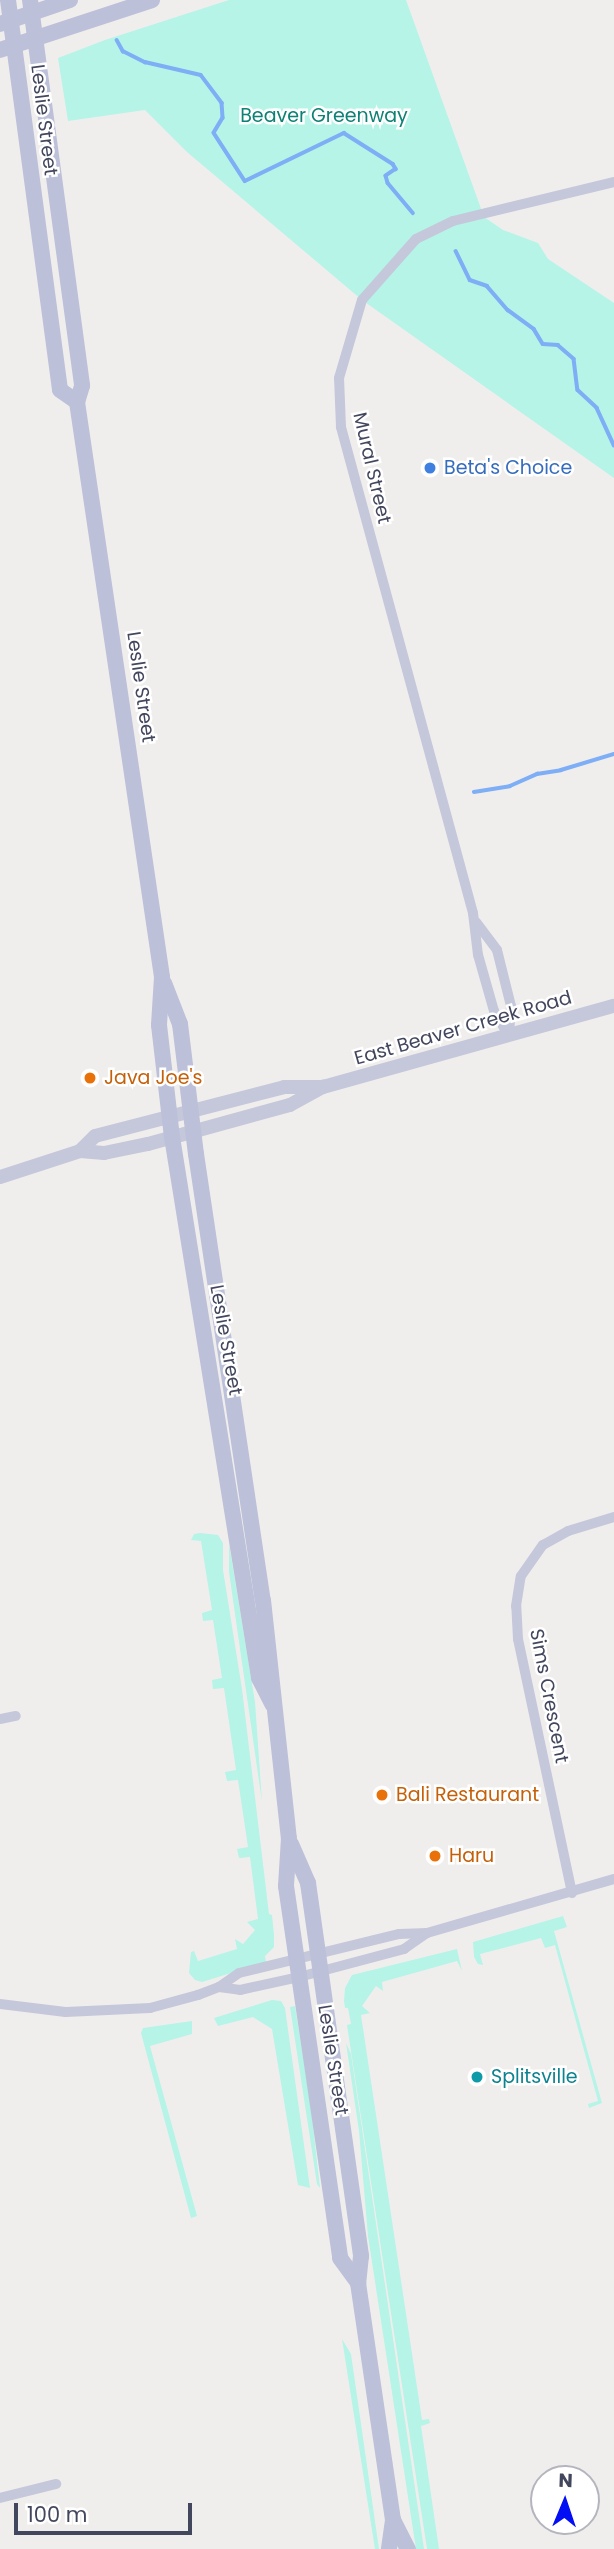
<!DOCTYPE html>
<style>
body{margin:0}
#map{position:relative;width:614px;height:2549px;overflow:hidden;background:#f0eeed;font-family:Poppins,sans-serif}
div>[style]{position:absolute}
.green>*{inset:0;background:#b5f4e6}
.stream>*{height:3.5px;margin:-1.75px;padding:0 1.75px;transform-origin:1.75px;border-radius:1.75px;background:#7daef6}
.minor>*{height:10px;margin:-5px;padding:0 5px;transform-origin:5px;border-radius:5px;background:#c5c8da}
.tertiary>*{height:14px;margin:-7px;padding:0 7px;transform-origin:7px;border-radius:7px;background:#c5c8da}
.secondary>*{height:16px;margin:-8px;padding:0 8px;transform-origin:8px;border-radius:8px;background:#bdc0d9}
.dots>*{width:19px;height:19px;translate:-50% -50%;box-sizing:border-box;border:4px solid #fff;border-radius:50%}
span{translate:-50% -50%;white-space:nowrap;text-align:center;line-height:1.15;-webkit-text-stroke:5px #fff;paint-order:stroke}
.park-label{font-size:19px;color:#0c8174}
.street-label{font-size:19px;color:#43475d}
.shop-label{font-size:19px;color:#366cbe}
.left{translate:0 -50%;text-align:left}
.food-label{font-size:19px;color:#c56008}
.culture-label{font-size:19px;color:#0d838f}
.north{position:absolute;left:530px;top:2465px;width:70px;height:70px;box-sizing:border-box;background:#fff;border:2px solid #b4b5be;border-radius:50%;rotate:2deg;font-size:19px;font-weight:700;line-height:28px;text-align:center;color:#43475d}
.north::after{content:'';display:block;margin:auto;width:24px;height:32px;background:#030ef4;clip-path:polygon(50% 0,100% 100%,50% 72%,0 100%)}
.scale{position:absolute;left:14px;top:2503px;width:178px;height:32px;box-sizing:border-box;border:4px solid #43475d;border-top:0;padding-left:9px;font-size:21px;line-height:24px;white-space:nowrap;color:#43475d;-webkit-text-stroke:5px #fff;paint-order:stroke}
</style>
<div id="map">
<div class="green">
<div style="clip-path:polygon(229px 0,406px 0,484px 217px,503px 230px,538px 243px,548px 259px,614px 303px,614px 478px,362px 300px,187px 152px,145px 110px,68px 121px,58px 58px,105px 40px)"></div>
<div style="clip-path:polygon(200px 1533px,218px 1535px,223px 1543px,223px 1570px,242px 1689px,269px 1914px,272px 1915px,274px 1935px,274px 1947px,265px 1956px,266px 1962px,202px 1982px,195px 1980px,189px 1973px,191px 1952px,194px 1951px,198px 1961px,237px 1949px,235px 1939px,243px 1944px,255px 1930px,247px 1922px,258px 1919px,250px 1857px,239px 1858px,237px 1849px,248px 1847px,238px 1780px,227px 1781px,225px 1772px,236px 1770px,224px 1688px,213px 1689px,212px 1680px,222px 1678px,213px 1620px,203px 1621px,202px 1613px,212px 1610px,201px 1541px,191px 1540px,194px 1534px)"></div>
<div style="clip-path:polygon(229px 1544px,255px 1702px,262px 1802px,229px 1572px)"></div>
<div style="clip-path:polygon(563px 1916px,567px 1927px,554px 1931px,602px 2103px,589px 2108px,588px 2104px,598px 2101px,555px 1945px,545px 1948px,541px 1938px,480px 1954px,483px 1965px,478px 1964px,474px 1957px,473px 1942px)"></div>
<div style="clip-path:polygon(457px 1949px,462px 1971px,457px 1961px,382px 1982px,383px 1991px,376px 1986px,362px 2006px,370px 2013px,361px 2015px,422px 2420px,429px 2419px,430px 2423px,421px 2426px,439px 2549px,427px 2549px,347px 2025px,351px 2024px,348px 2008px,345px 2008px,344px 2001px,345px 1988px,352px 1975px)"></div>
<div style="clip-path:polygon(272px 2000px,281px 2001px,285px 2008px,310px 2188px,298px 2185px,272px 2029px,253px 2017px,218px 2026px,214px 2018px)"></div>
<div style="clip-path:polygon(295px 2006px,311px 2108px,320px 2188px,317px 2184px,290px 2007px)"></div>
<div style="clip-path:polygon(192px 2021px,192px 2034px,150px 2046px,197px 2216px,191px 2218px,141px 2033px,143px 2028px)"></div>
<div style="clip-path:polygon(346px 2043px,351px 2054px,424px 2549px,416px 2549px,368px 2236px,359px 2131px)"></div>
<div style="clip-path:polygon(342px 2339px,351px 2354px,379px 2549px,375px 2549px)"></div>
</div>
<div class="stream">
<div style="left:117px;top:40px;width:13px;rotate:61deg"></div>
<div style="left:123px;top:51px;width:25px;rotate:27deg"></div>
<div style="left:145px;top:62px;width:57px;rotate:13.1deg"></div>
<div style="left:201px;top:75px;width:35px;rotate:53deg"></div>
<div style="left:222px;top:103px;width:15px;rotate:86deg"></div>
<div style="left:223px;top:118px;width:17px;rotate:121deg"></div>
<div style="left:214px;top:133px;width:57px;rotate:57.1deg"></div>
<div style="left:245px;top:181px;width:110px;rotate:-25.9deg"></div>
<div style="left:344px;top:133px;width:58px;rotate:32.3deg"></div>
<div style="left:393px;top:164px;width:6px;rotate:59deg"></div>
<div style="left:396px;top:169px;width:12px;rotate:145deg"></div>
<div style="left:386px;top:176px;width:7px;rotate:74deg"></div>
<div style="left:388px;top:183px;width:39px;rotate:50deg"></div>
<div style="left:456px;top:251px;width:32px;rotate:64deg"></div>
<div style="left:470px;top:280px;width:18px;rotate:19deg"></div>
<div style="left:487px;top:286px;width:32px;rotate:49deg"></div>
<div style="left:508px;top:310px;width:32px;rotate:36deg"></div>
<div style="left:534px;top:329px;width:17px;rotate:59deg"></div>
<div style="left:543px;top:344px;width:15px;rotate:4deg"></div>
<div style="left:558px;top:345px;width:21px;rotate:41deg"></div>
<div style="left:574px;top:359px;width:31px;rotate:83deg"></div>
<div style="left:578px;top:390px;width:26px;rotate:43deg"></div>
<div style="left:597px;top:408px;width:41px;rotate:65.3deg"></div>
<div style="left:474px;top:792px;width:36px;rotate:-9deg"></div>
<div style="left:510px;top:786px;width:30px;rotate:-24deg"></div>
<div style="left:537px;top:774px;width:24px;rotate:-9deg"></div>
<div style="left:561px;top:770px;width:55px;rotate:-16.8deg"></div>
</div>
<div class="minor">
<div style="left:476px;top:922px;width:35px;rotate:53deg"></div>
<div style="left:497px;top:950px;width:58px;rotate:76deg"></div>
<div style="left:511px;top:1006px;width:30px;rotate:94deg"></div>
<div style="left:509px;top:1036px;width:29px;rotate:-121deg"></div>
<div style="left:494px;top:1011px;width:58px;rotate:-105.9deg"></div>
<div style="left:478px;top:955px;width:42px;rotate:-96.8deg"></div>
<div style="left:473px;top:913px;width:504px;rotate:-105.2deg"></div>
<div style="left:341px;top:427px;width:49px;rotate:-92.3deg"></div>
<div style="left:339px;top:378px;width:81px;rotate:-73.6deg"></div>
<div style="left:362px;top:300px;width:81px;rotate:-48.5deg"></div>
<div style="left:416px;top:239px;width:41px;rotate:-25.9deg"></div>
<div style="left:453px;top:221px;width:166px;rotate:-13.6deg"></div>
<div style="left:0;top:1719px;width:16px;rotate:-11deg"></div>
<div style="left:572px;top:1893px;width:260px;rotate:-102deg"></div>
<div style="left:518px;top:1639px;width:33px;rotate:-93deg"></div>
<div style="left:516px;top:1606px;width:30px;rotate:-81deg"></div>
<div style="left:521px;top:1576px;width:38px;rotate:-55deg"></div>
<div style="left:543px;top:1545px;width:29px;rotate:-29deg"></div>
<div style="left:568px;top:1531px;width:48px;rotate:-16.9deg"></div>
<div style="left:219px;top:1987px;width:21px;rotate:8deg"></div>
<div style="left:240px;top:1990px;width:60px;rotate:-12.4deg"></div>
<div style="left:299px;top:1977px;width:109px;rotate:-14.9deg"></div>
<div style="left:404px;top:1949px;width:28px;rotate:-35deg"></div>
<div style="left:0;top:2004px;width:66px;rotate:6.9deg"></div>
<div style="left:66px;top:2012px;width:84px;rotate:-2.7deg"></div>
<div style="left:150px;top:2008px;width:50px;rotate:-15.2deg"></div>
<div style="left:198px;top:1995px;width:22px;rotate:-21deg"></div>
<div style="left:219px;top:1987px;width:24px;rotate:-35deg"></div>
<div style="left:239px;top:1973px;width:165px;rotate:-13.7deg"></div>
<div style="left:399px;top:1934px;width:28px;rotate:-2deg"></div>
<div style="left:427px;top:1933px;width:195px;rotate:-16.1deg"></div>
<div style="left:0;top:2498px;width:58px;rotate:-14deg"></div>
</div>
<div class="tertiary">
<div style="left:80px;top:1151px;width:21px;rotate:-45deg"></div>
<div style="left:95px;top:1136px;width:195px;rotate:-14.5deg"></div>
<div style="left:284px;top:1087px;width:38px"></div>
<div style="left:0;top:1177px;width:84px;rotate:-18deg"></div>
<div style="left:80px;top:1151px;width:24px;rotate:5deg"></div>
<div style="left:104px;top:1153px;width:45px;rotate:-11.6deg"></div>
<div style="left:148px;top:1144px;width:147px;rotate:-15.4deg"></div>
<div style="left:290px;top:1105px;width:38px;rotate:-29deg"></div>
<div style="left:323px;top:1087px;width:302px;rotate:-15.6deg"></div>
</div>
<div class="secondary">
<div style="left:8px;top:0;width:393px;rotate:82.4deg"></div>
<div style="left:60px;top:390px;width:21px;rotate:35deg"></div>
<div style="left:30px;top:0;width:389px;rotate:82.3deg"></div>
<div style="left:82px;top:386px;width:17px;rotate:107deg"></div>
<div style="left:77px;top:402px;width:581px;rotate:81.59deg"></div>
<div style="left:162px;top:977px;width:48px;rotate:93.6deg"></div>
<div style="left:159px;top:1025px;width:113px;rotate:83.4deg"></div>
<div style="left:172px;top:1137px;width:548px;rotate:80.86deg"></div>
<div style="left:259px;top:1678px;width:30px;rotate:63deg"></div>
<div style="left:0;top:24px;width:74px;rotate:-18.9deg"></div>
<div style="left:0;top:50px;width:160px;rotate:-18.2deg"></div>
<div style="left:164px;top:983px;width:44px;rotate:68.7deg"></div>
<div style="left:180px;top:1024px;width:131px;rotate:83deg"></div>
<div style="left:196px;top:1154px;width:451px;rotate:81.5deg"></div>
<div style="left:263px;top:1600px;width:239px;rotate:83.8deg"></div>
<div style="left:289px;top:1838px;width:48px;rotate:93.6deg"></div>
<div style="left:286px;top:1886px;width:376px;rotate:81.7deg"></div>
<div style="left:340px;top:2258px;width:31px;rotate:54deg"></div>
<div style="left:291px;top:1844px;width:43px;rotate:66.4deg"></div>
<div style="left:308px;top:1883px;width:377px;rotate:81.9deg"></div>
<div style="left:361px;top:2256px;width:27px;rotate:96deg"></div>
<div style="left:358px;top:2283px;width:240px;rotate:81.6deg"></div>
<div style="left:393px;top:2520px;width:29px;rotate:98deg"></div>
<div style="left:393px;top:2520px;width:33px;rotate:63deg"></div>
</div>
<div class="dots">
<div style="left:430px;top:468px;background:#3f7fe0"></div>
<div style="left:90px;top:1078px;background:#e8710a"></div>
<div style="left:382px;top:1795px;background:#e8710a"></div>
<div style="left:435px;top:1856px;background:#e8710a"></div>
<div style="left:477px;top:2077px;background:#0f9aa8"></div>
</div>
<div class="park-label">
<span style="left:324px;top:116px">Beaver Greenway</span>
</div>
<div class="street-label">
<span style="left:44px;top:120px;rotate:83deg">Leslie Street</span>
<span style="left:372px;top:468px;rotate:77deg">Mural Street</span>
<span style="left:141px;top:687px;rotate:82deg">Leslie Street</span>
<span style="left:463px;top:1028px;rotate:-16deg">East Beaver Creek Road</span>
<span style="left:226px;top:1340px;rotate:80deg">Leslie Street</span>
<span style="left:549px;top:1696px;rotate:79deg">Sims Crescent</span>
<span style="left:333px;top:2060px;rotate:81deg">Leslie Street</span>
</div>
<div class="shop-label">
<span class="left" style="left:444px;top:468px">Beta's Choice</span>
</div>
<div class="food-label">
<span class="left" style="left:104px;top:1078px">Java Joe's</span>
<span class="left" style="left:396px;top:1795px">Bali Restaurant</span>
<span class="left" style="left:449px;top:1856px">Haru</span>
</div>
<div class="culture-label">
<span class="left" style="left:491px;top:2077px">Splitsville</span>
</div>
<div class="north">N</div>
<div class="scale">100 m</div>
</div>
